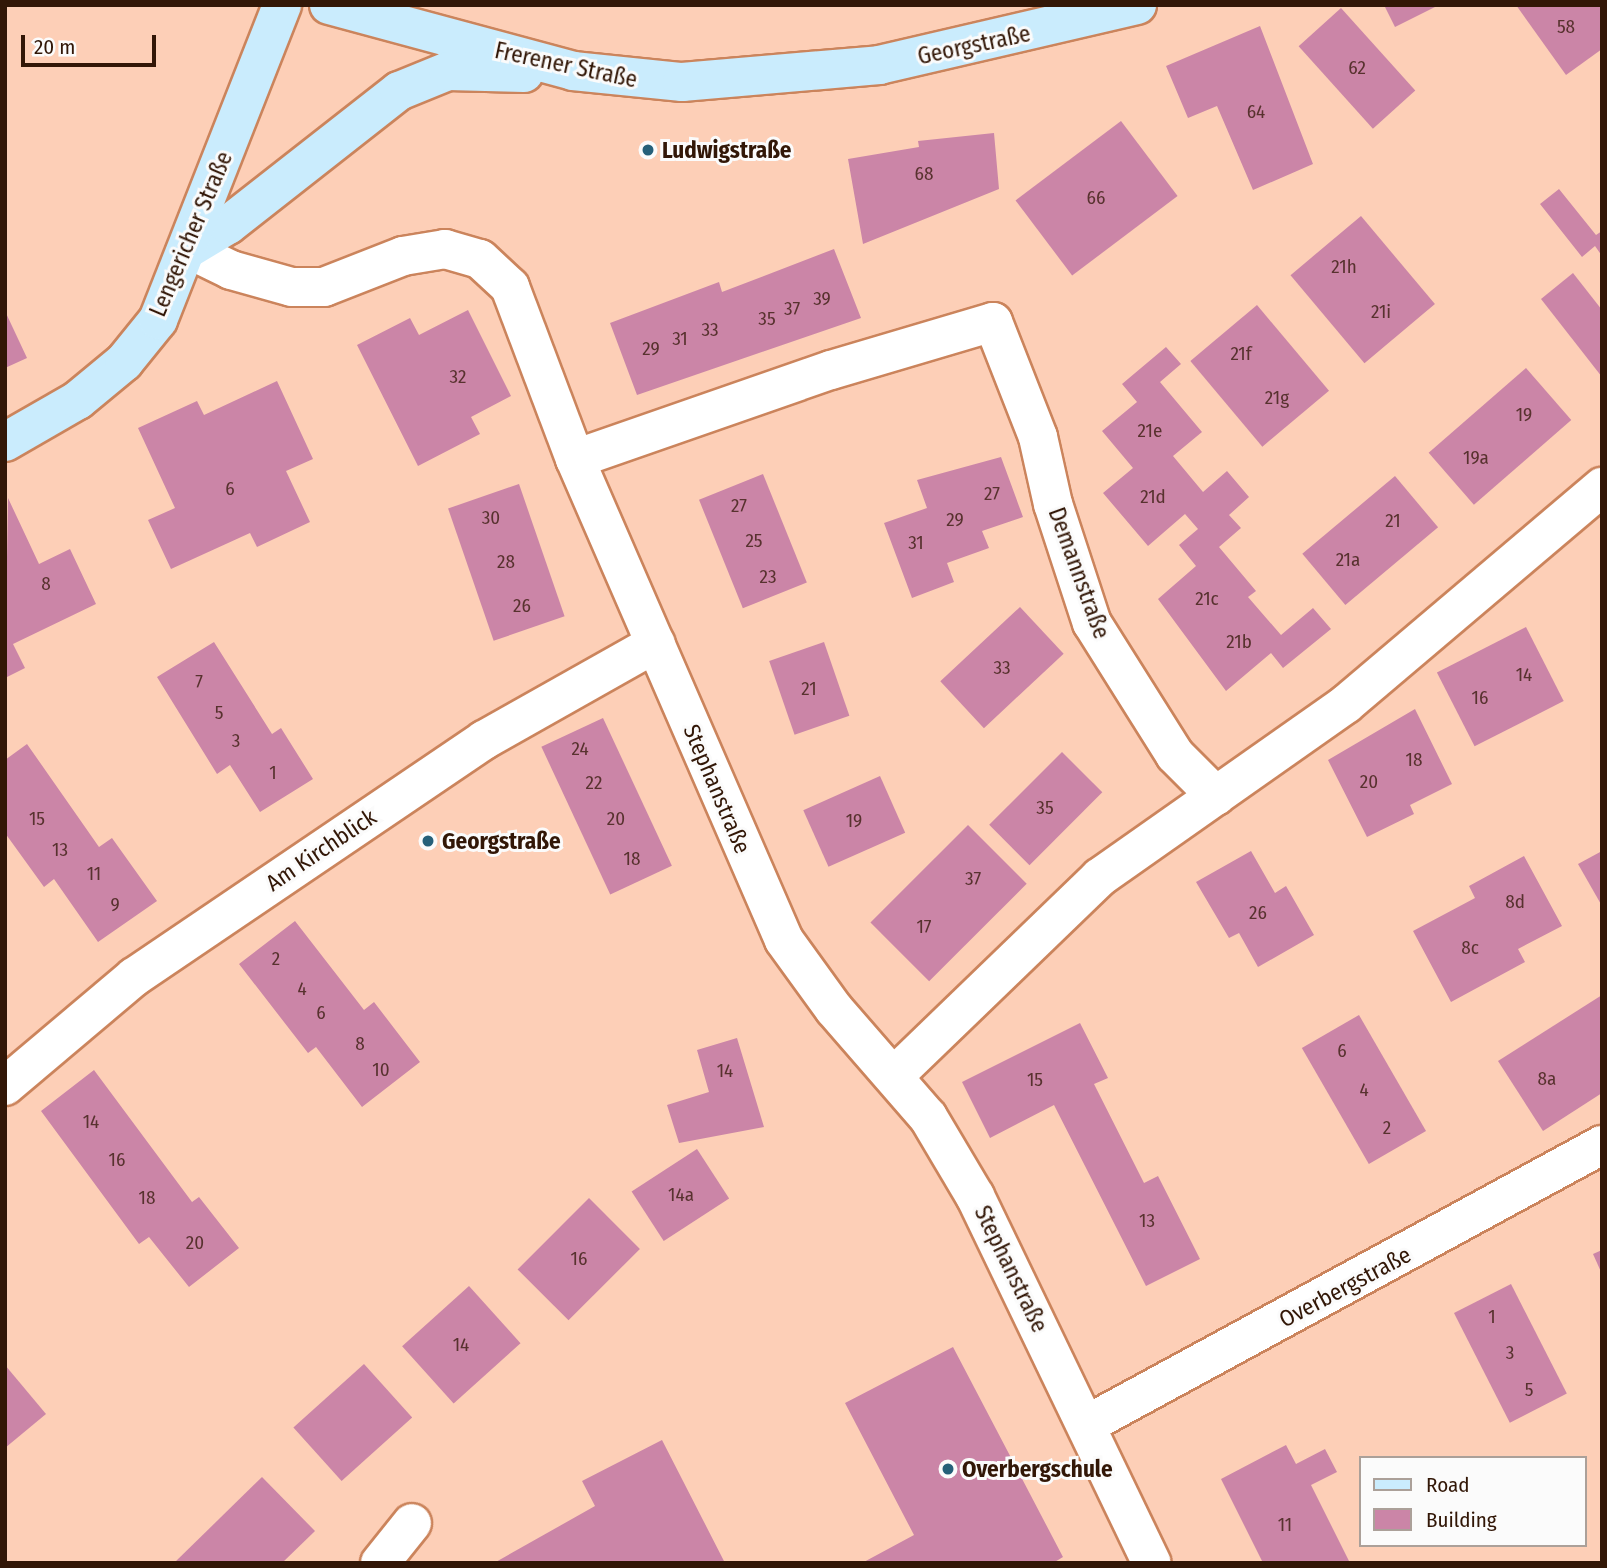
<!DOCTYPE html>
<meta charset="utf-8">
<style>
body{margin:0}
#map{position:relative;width:1607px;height:1568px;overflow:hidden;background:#fdcfb7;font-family:"Fira Sans Condensed",sans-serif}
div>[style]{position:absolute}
.building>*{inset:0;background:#cb85a7;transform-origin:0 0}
.roads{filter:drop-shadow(2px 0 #cb845c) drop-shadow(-2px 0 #cb845c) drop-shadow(0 2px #cb845c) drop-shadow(0 -2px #cb845c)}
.minor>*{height:38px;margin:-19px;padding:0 19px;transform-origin:19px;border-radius:19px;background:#fff}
.major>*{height:38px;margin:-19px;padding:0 19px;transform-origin:19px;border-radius:19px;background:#caecfd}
.dots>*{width:19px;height:19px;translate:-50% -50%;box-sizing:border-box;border:4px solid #fbfbfb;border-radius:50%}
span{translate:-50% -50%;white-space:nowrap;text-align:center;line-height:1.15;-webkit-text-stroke:6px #fbfbfb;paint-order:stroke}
.number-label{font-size:19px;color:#58322f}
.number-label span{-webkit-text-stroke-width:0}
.street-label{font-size:23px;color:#321707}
.poi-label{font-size:23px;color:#321707;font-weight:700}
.left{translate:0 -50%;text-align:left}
.frame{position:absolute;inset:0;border:7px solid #321707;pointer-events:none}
.legend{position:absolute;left:1359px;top:1456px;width:228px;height:91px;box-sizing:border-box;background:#fbfbfb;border:2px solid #aba099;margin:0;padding:9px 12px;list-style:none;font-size:21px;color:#321707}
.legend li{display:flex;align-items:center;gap:14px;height:35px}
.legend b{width:35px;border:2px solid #aba099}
.scale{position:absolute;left:21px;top:35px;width:135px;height:32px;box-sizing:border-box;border:4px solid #321707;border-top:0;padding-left:9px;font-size:21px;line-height:24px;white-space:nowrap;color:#321707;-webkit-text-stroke:5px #fbfbfb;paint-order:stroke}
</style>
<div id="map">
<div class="building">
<div style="clip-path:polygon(1384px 5px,1439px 5px,1395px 27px)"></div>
<div style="clip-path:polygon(1516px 5px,1602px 5px,1602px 49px,1566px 75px)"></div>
<div style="left:1341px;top:8px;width:111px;height:57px;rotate:48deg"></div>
<div style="clip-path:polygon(1260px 26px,1313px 164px,1253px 190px,1217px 106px,1188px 118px,1166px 66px)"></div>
<div style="left:1121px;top:121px;width:94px;height:132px;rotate:53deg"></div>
<div style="clip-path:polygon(994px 133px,999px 189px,863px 244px,848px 159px,919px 147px,918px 141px)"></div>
<div style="clip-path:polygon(1559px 189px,1596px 235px,1602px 231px,1602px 256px,1595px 246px,1582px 257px,1540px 204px)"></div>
<div style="left:1361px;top:216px;width:115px;height:92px;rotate:50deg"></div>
<div style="clip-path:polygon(834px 249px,861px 318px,637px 395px,610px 323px,719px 282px,722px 292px)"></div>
<div style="clip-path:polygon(1573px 273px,1602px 310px,1602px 377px,1541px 299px)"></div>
<div style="left:1257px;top:305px;width:112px;height:87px;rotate:50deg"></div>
<div style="clip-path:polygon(468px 310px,511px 396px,471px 417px,480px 434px,418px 466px,357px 345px,410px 318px,419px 335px)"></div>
<div style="clip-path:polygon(5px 311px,27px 358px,5px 368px)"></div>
<div style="clip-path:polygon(1166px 347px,1181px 364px,1160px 382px,1202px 432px,1173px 456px,1203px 492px,1227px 471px,1249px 497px,1229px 515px,1241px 528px,1219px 547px,1256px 591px,1248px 597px,1281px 635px,1313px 608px,1331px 629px,1283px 668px,1271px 653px,1226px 691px,1158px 599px,1196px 566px,1179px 545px,1198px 529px,1185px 514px,1148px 546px,1103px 493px,1133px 468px,1102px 431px,1137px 402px,1122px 384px)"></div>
<div style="left:1526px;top:368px;width:69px;height:129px;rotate:49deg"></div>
<div style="clip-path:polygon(277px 381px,313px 459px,286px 471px,310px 522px,257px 547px,250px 533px,171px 569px,148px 520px,175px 508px,138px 428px,197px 401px,204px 415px)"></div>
<div style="clip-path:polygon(1001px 457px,1023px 517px,982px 531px,989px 548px,947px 563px,954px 582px,912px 598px,884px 523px,927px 508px,917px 480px)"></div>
<div style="left:763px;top:474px;width:117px;height:69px;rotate:68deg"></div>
<div style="left:1395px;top:476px;width:67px;height:121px;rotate:50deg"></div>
<div style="left:519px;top:484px;width:140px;height:75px;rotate:71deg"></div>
<div style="clip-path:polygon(8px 498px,39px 564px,70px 549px,96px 604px,13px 644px,25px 668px,5px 678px)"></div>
<div style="left:1020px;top:607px;width:64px;height:109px;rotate:47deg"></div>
<div style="left:1526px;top:627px;width:83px;height:100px;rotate:63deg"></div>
<div style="clip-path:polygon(214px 642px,272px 734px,281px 728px,313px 779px,260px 812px,230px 765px,217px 774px,157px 677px)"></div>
<div style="left:824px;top:642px;width:78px;height:58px;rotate:71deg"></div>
<div style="clip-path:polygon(1415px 709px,1452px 784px,1410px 805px,1414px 814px,1367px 837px,1328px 760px)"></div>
<div style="left:603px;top:718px;width:163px;height:68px;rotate:65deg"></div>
<div style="clip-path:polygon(27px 744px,99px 847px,112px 838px,157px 901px,98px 942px,54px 879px,44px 887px,5px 833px,5px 760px)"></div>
<div style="left:1062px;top:752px;width:57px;height:103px;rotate:45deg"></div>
<div style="left:880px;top:776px;width:62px;height:84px;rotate:66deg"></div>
<div style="left:968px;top:825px;width:83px;height:138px;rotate:45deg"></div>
<div style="clip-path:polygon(1251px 851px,1275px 893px,1286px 886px,1314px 935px,1258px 967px,1239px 933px,1229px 938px,1196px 882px)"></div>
<div style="clip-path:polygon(1602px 851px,1602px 906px,1578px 864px)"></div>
<div style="clip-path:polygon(1524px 856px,1562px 926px,1518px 949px,1525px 962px,1451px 1002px,1413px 931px,1475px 898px,1469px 886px)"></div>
<div style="clip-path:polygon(295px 921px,364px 1010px,374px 1002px,420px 1062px,362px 1107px,316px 1047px,308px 1053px,239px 964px)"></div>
<div style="clip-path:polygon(1602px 995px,1602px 1093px,1543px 1131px,1498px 1061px)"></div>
<div style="left:1359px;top:1015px;width:134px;height:66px;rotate:60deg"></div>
<div style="clip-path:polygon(1080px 1023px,1108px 1078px,1094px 1084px,1144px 1183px,1158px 1176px,1200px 1259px,1146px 1286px,1054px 1105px,990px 1138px,962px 1082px)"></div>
<div style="clip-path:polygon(737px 1038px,764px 1127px,679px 1143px,667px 1105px,709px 1092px,697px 1050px)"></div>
<div style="clip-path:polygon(94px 1070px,192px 1202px,199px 1197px,239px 1248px,189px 1287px,149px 1237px,139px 1244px,41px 1111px)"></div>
<div style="left:697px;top:1149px;width:59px;height:78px;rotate:57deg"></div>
<div style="left:589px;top:1198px;width:72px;height:101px;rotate:45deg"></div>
<div style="clip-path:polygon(1602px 1250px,1602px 1274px,1593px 1254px)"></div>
<div style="left:1511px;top:1284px;width:123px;height:64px;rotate:63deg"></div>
<div style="left:469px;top:1286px;width:77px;height:90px;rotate:48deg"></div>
<div style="clip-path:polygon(953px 1347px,1063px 1557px,1053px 1563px,862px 1563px,914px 1535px,845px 1403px)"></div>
<div style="left:364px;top:1364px;width:72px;height:95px;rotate:48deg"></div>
<div style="clip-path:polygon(5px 1365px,46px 1414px,5px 1448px)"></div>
<div style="clip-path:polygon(662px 1440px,725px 1563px,494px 1563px,595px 1506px,582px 1481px)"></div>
<div style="clip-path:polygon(1286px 1445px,1296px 1464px,1325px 1449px,1337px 1472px,1311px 1485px,1350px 1563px,1263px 1563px,1221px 1479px)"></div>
<div style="clip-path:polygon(262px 1477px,315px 1531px,282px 1563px,174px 1563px)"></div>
</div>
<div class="roads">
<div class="minor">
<div style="left:188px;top:249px;width:48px;rotate:26deg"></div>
<div style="left:231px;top:270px;width:63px;rotate:15.6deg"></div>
<div style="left:292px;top:287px;width:32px"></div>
<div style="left:324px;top:287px;width:85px;rotate:-21.4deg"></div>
<div style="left:403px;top:256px;width:43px;rotate:-9.5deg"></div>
<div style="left:445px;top:249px;width:36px;rotate:16deg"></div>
<div style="left:480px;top:259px;width:41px;rotate:43deg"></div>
<div style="left:510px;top:287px;width:184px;rotate:69.3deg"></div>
<div style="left:575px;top:459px;width:524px;rotate:66.51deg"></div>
<div style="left:784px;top:940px;width:85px;rotate:54.1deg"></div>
<div style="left:834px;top:1009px;width:143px;rotate:49deg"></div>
<div style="left:928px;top:1117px;width:92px;rotate:59.3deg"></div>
<div style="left:975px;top:1196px;width:407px;rotate:64.3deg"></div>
<div style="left:575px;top:459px;width:271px;rotate:-19.2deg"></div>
<div style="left:831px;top:370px;width:169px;rotate:-16.5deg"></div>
<div style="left:993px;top:322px;width:123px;rotate:68.6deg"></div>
<div style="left:1038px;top:437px;width:69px;rotate:77.4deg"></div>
<div style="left:1053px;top:504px;width:125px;rotate:71.9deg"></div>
<div style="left:1092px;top:623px;width:156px;rotate:57.8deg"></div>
<div style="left:1175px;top:755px;width:58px;rotate:45deg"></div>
<div style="left:894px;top:1076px;width:286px;rotate:-44deg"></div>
<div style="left:1100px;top:877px;width:301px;rotate:-35.1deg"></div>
<div style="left:1346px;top:704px;width:336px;rotate:-40.3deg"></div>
<div style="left:5px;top:1086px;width:169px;rotate:-40.2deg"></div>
<div style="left:134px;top:977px;width:423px;rotate:-34.1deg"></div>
<div style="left:484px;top:740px;width:197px;rotate:-29.4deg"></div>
<div style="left:1086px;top:1425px;width:587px;rotate:-28.49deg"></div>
<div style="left:380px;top:1563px;width:51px;rotate:-51.3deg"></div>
</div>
<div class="major">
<div style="left:329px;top:5px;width:253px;rotate:15.1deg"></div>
<div style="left:573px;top:71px;width:110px;rotate:5.8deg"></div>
<div style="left:682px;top:82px;width:198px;rotate:-4.9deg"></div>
<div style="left:879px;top:65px;width:265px;rotate:-13.1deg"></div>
<div style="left:188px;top:249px;width:47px;rotate:-31deg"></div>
<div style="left:228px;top:225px;width:217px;rotate:-38.1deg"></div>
<div style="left:399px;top:91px;width:53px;rotate:-22.2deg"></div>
<div style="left:448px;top:71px;width:76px;rotate:1.5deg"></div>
<div style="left:5px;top:442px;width:84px;rotate:-29.9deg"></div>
<div style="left:78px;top:400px;width:60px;rotate:-39.6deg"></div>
<div style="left:124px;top:362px;width:54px;rotate:-51deg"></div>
<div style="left:158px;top:320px;width:339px;rotate:-68.5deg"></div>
</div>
</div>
<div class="dots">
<div style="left:648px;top:150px;background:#266079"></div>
<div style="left:428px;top:841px;background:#266079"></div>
<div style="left:948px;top:1469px;background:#266079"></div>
</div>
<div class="number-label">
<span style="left:1566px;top:27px">58</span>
<span style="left:1357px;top:68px">62</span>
<span style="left:1256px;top:112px">64</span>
<span style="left:924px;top:174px">68</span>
<span style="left:1096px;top:198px">66</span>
<span style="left:1344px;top:267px">21h</span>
<span style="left:822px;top:299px">39</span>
<span style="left:792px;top:309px">37</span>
<span style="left:1381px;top:312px">21i</span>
<span style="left:767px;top:319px">35</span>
<span style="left:710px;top:330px">33</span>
<span style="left:680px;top:339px">31</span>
<span style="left:651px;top:349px">29</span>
<span style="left:1241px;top:354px">21f</span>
<span style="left:458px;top:377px">32</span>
<span style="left:1277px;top:398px">21g</span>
<span style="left:1524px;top:415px">19</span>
<span style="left:1150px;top:431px">21e</span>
<span style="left:1476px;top:458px">19a</span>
<span style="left:230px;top:489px">6</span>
<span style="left:992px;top:494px">27</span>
<span style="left:1153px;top:497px">21d</span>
<span style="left:739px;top:506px">27</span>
<span style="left:491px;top:518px">30</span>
<span style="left:955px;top:520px">29</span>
<span style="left:1393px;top:521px">21</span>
<span style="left:754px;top:541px">25</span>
<span style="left:916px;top:543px">31</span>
<span style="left:1348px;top:560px">21a</span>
<span style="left:506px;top:562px">28</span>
<span style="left:768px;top:577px">23</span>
<span style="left:46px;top:584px">8</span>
<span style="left:1207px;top:599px">21c</span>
<span style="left:522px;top:606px">26</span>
<span style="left:1239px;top:642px">21b</span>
<span style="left:1002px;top:668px">33</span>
<span style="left:1524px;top:675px">14</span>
<span style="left:199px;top:682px">7</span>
<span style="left:809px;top:689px">21</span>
<span style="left:1480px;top:698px">16</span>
<span style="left:219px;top:713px">5</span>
<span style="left:236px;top:741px">3</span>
<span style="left:580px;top:749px">24</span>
<span style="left:1414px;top:760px">18</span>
<span style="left:273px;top:773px">1</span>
<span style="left:1369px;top:782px">20</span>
<span style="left:594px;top:783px">22</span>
<span style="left:1045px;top:808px">35</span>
<span style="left:37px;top:819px">15</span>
<span style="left:616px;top:819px">20</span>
<span style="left:854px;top:821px">19</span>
<span style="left:60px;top:850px">13</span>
<span style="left:632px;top:859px">18</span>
<span style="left:94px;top:874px">11</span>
<span style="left:973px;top:879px">37</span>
<span style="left:1515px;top:902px">8d</span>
<span style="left:115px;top:905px">9</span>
<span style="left:1258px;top:913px">26</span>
<span style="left:924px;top:927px">17</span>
<span style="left:1470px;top:948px">8c</span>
<span style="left:276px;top:959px">2</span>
<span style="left:302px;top:989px">4</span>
<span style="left:321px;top:1013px">6</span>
<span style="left:360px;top:1044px">8</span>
<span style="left:1342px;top:1051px">6</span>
<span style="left:381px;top:1070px">10</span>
<span style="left:725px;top:1071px">14</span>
<span style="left:1547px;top:1079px">8a</span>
<span style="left:1035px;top:1080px">15</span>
<span style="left:1364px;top:1090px">4</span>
<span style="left:91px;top:1122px">14</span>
<span style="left:1387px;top:1128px">2</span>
<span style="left:117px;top:1160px">16</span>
<span style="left:681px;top:1195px">14a</span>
<span style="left:147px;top:1198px">18</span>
<span style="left:1147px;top:1221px">13</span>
<span style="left:195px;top:1243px">20</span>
<span style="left:579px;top:1259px">16</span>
<span style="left:1492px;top:1317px">1</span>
<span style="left:461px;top:1345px">14</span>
<span style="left:1510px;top:1353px">3</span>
<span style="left:1529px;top:1390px">5</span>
<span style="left:1285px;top:1525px">11</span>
</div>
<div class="street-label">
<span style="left:974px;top:45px;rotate:-12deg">Georgstraße</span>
<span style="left:566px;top:65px;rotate:12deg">Frerener Straße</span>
<span style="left:191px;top:234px;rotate:-67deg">Lengericher Straße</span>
<span style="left:1079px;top:573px;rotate:70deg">Demannstraße</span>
<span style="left:717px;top:789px;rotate:67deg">Stephanstraße</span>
<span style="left:321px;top:850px;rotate:-34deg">Am Kirchblick</span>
<span style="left:1011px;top:1269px;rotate:64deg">Stephanstraße</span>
<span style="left:1345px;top:1287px;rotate:-28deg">Overbergstraße</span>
</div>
<div class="poi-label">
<span class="left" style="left:662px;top:150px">Ludwigstraße</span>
<span class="left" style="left:442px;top:841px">Georgstraße</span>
<span class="left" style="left:962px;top:1469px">Overbergschule</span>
</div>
<div class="frame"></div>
<ul class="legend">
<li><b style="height:9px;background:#caecfd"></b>Road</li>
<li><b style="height:19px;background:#cb85a7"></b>Building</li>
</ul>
<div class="scale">20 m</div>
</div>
